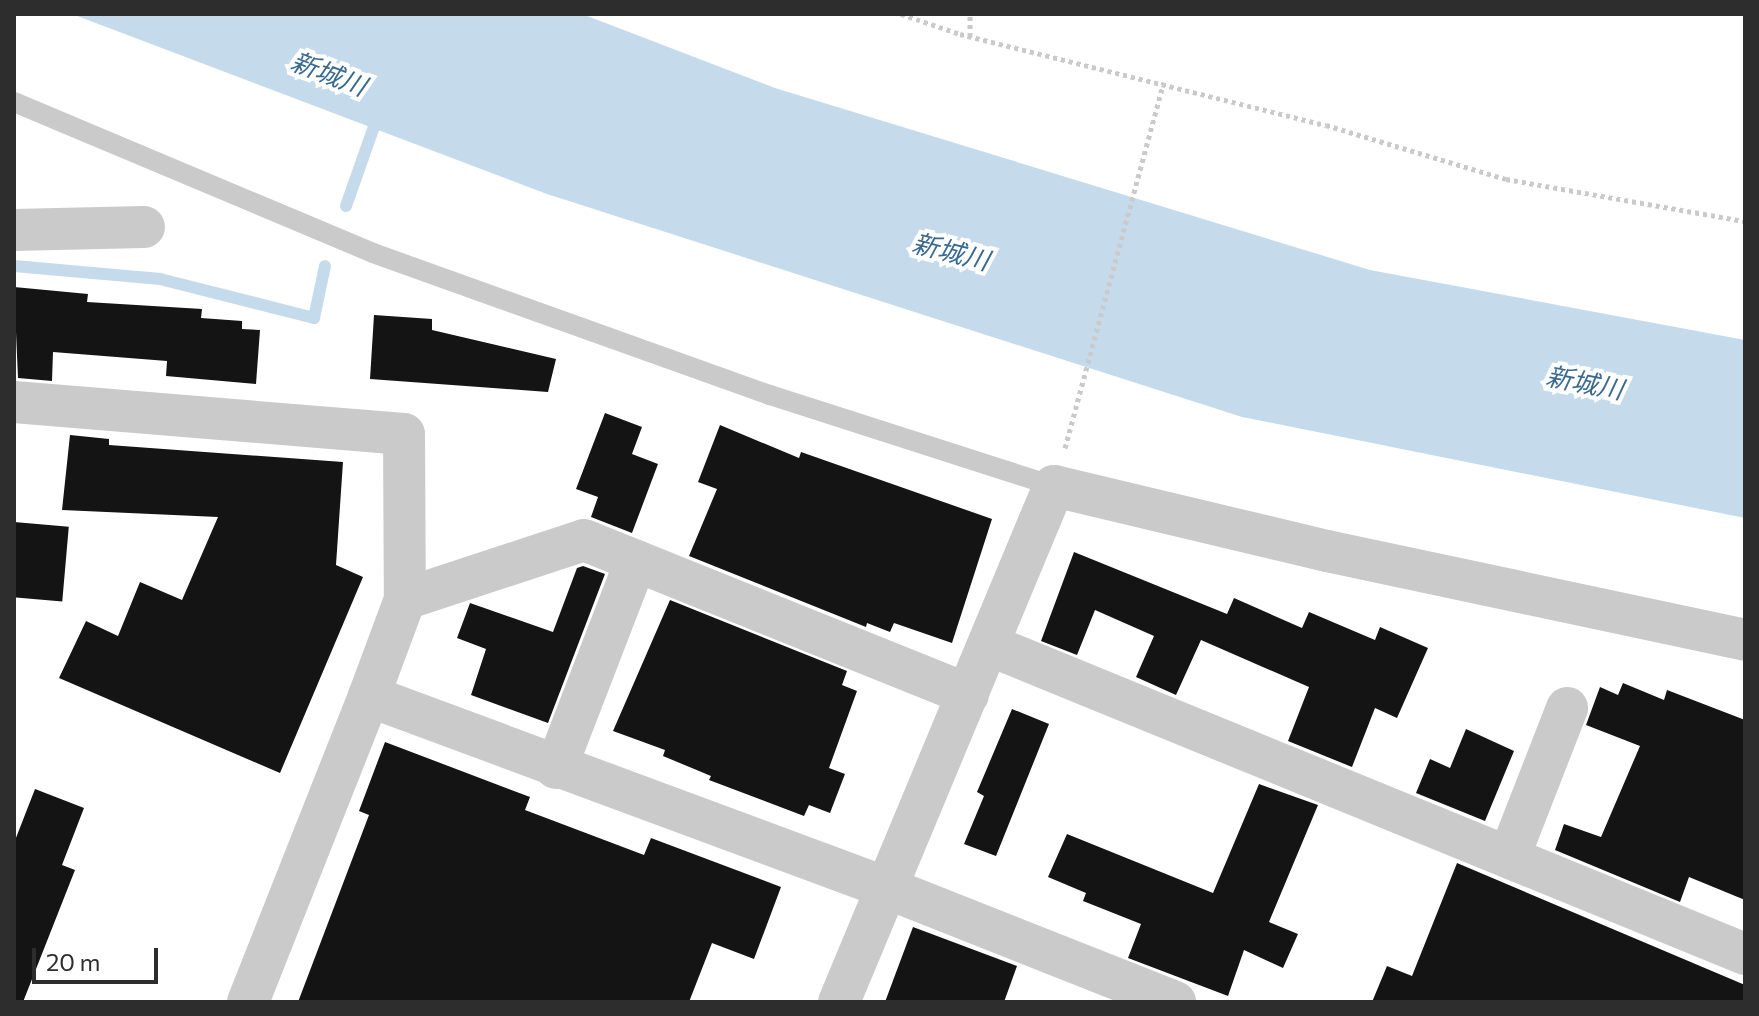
<!DOCTYPE html>
<html>
<head>
<meta charset="utf-8">
<style>
  body { margin:0 }
  #map { position:relative; width:1759px; height:1016px; overflow:hidden; background:#fff; font-family:Commissioner,"Noto Sans JP",sans-serif }
  div>[style] { position:absolute }
  [style*='--x'] { left:calc(var(--x)*1px); top:calc(var(--y)*1px); width:calc(var(--w)*1px); rotate:calc(var(--a)*1deg) }
  .water>* { inset:0; background:#c5dbec }
  .stream>* { height:12px; margin:-6px; padding:0 6px; transform-origin:6px; border-radius:6px; background:#c5dbec }
  .building>* { inset:0; background:#141414; transform-origin:0 0 }
  .path>* { height:5px; margin-top:-2.5px; transform-origin:0; background:repeating-linear-gradient(90deg,#cacaca 0 4px,transparent 0 8px) }
  .service>* { height:20px; margin:-10px; padding:0 10px; transform-origin:10px; border-radius:10px; background:#cacaca }
  .minor>* { height:42px; margin:-21px; padding:0 21px; transform-origin:21px; border-radius:21px; background:#cacaca }
  span { translate:-50% -50%; white-space:nowrap; text-align:center; line-height:1.15; -webkit-text-stroke:8px #fff; paint-order:stroke }
  .water-label { font-size:26px; color:#396a91; font-style:italic }
  .frame { position:absolute; inset:0; border:16px solid #2d2d2d; pointer-events:none }
  .scale { position:absolute; left:32px; top:948px; width:126px; height:36px; box-sizing:border-box; border:4px solid #2d2d2d; border-top:0; padding-left:10px; font-size:24px; line-height:28px; white-space:nowrap; color:#2d2d2d; -webkit-text-stroke:6px #fff; paint-order:stroke }
</style>
</head>
<body>
<div id="map">
  <div class="water">
    <div style="clip-path:polygon(72px 14px,582px 14px,775px 88px,1370px 270px,1745px 340px,1745px 518px,1242px 417px,547px 194px)"></div>
  </div>
  <div class="stream">
    <div style="--x:346;--y:206;--w:96;--a:-70.6"></div>
    <div style="--x:14;--y:266;--w:147;--a:5.1"></div>
    <div style="--x:160;--y:279;--w:159;--a:14.2"></div>
    <div style="--x:314;--y:318;--w:53;--a:-78.1"></div>
  </div>
  <div class="building">
    <div style="clip-path:polygon(14px 287px,88px 294px,87px 302px,202px 309px,201px 318px,242px 321px,242px 329px,260px 330px,256px 384px,166px 376px,167px 361px,53px 352px,52px 381px,18px 378px)"></div>
    <div style="clip-path:polygon(374px 315px,432px 319px,432px 330px,556px 359px,548px 392px,370px 379px)"></div>
    <div style="clip-path:polygon(605px 413px,642px 427px,632px 454px,658px 464px,632px 533px,591px 517px,598px 497px,576px 489px)"></div>
    <div style="clip-path:polygon(720px 425px,799px 458px,801px 452px,992px 519px,952px 643px,894px 623px,890px 632px,867px 623px,866px 627px,689px 556px,717px 489px,698px 482px)"></div>
    <div style="clip-path:polygon(70px 435px,109px 439px,109px 445px,343px 462px,336px 565px,363px 577px,280px 773px,59px 678px,86px 621px,118px 636px,140px 582px,182px 600px,218px 517px,62px 510px)"></div>
    <div style="left:14px;top:522px;width:55px;height:75px;rotate:5deg"></div>
    <div style="clip-path:polygon(1074px 552px,1227px 614px,1234px 598px,1302px 628px,1309px 612px,1375px 640px,1380px 627px,1428px 648px,1397px 718px,1375px 708px,1352px 767px,1288px 741px,1309px 687px,1201px 640px,1176px 695px,1136px 677px,1154px 636px,1095px 610px,1077px 655px,1041px 641px)"></div>
    <div style="clip-path:polygon(583px 566px,605px 574px,548px 723px,471px 695px,486px 649px,457px 638px,470px 603px,553px 632px,577px 568px)"></div>
    <div style="clip-path:polygon(670px 600px,847px 671px,842px 685px,857px 691px,829px 768px,845px 774px,830px 813px,809px 805px,804px 816px,709px 780px,711px 776px,663px 756px,665px 750px,613px 731px)"></div>
    <div style="clip-path:polygon(1623px 683px,1664px 700px,1667px 690px,1745px 720px,1745px 900px,1689px 877px,1680px 902px,1555px 850px,1564px 824px,1601px 837px,1640px 746px,1586px 725px,1600px 687px,1618px 695px)"></div>
    <div style="clip-path:polygon(1012px 709px,1049px 724px,996px 856px,964px 844px,984px 796px,977px 792px)"></div>
    <div style="clip-path:polygon(1466px 729px,1514px 751px,1485px 821px,1416px 793px,1430px 759px,1450px 768px)"></div>
    <div style="clip-path:polygon(385px 742px,530px 797px,525px 810px,644px 855px,651px 838px,781px 887px,754px 959px,712px 943px,689px 1002px,298px 1002px,369px 815px,359px 811px)"></div>
    <div style="clip-path:polygon(1259px 784px,1318px 805px,1269px 922px,1298px 934px,1283px 968px,1244px 950px,1228px 996px,1128px 958px,1141px 924px,1083px 901px,1086px 893px,1048px 877px,1067px 834px,1213px 893px)"></div>
    <div style="clip-path:polygon(35px 789px,84px 808px,62px 865px,75px 870px,23px 1002px,14px 1002px,14px 843px)"></div>
    <div style="clip-path:polygon(1457px 863px,1745px 985px,1745px 1002px,1372px 1002px,1387px 966px,1412px 976px)"></div>
    <div style="clip-path:polygon(913px 927px,1017px 966px,1004px 1002px,885px 1002px)"></div>
  </div>
  <div class="path">
    <div style="--x:901;--y:14;--w:62;--a:18.7"></div>
    <div style="--x:960;--y:34;--w:377;--a:14"></div>
    <div style="--x:1326;--y:125;--w:188;--a:16.7"></div>
    <div style="--x:1506;--y:179;--w:243;--a:10"></div>
    <div style="--x:970;--y:36;--w:22;--a:-90"></div>
    <div style="--x:1065;--y:448;--w:379;--a:-74.9"></div>
  </div>
  <div class="service">
    <div style="--x:14;--y:102;--w:389;--a:22.8"></div>
    <div style="--x:373;--y:253;--w:422;--a:19.7"></div>
    <div style="--x:770;--y:395;--w:298;--a:17.8"></div>
  </div>
  <div class="minor">
    <div style="--x:14;--y:230;--w:130;--a:-1.3"></div>
    <div style="--x:14;--y:402;--w:391;--a:4.7"></div>
    <div style="--x:404;--y:434;--w:165;--a:89.7"></div>
    <div style="--x:989;--y:645;--w:817;--a:22.23"></div>
    <div style="--x:369;--y:696;--w:103;--a:-69.6"></div>
    <div style="--x:405;--y:599;--w:188;--a:-18.2"></div>
    <div style="--x:584;--y:540;--w:414;--a:21.9"></div>
    <div style="--x:556;--y:768;--w:222;--a:-68.9"></div>
    <div style="--x:1509;--y:857;--w:160;--a:-68.7"></div>
    <div style="--x:248;--y:1002;--w:329;--a:-68.4"></div>
    <div style="--x:369;--y:696;--w:552;--a:20.34"></div>
    <div style="--x:887;--y:888;--w:310;--a:21.6"></div>
    <div style="--x:839;--y:1002;--w:559;--a:-67.38"></div>
    <div style="--x:1054;--y:486;--w:281;--a:13.4"></div>
    <div style="--x:1327;--y:551;--w:427;--a:12"></div>
  </div>
  <div class="water-label">
    <span style="left:329px;top:73px;rotate:21deg">新城川</span>
    <span style="left:951px;top:251px;rotate:14deg">新城川</span>
    <span style="left:1585px;top:382px;rotate:11deg">新城川</span>
  </div>
  <div class="frame"></div>
  <div class="scale">20 m</div>
</div>
</body>
</html>
